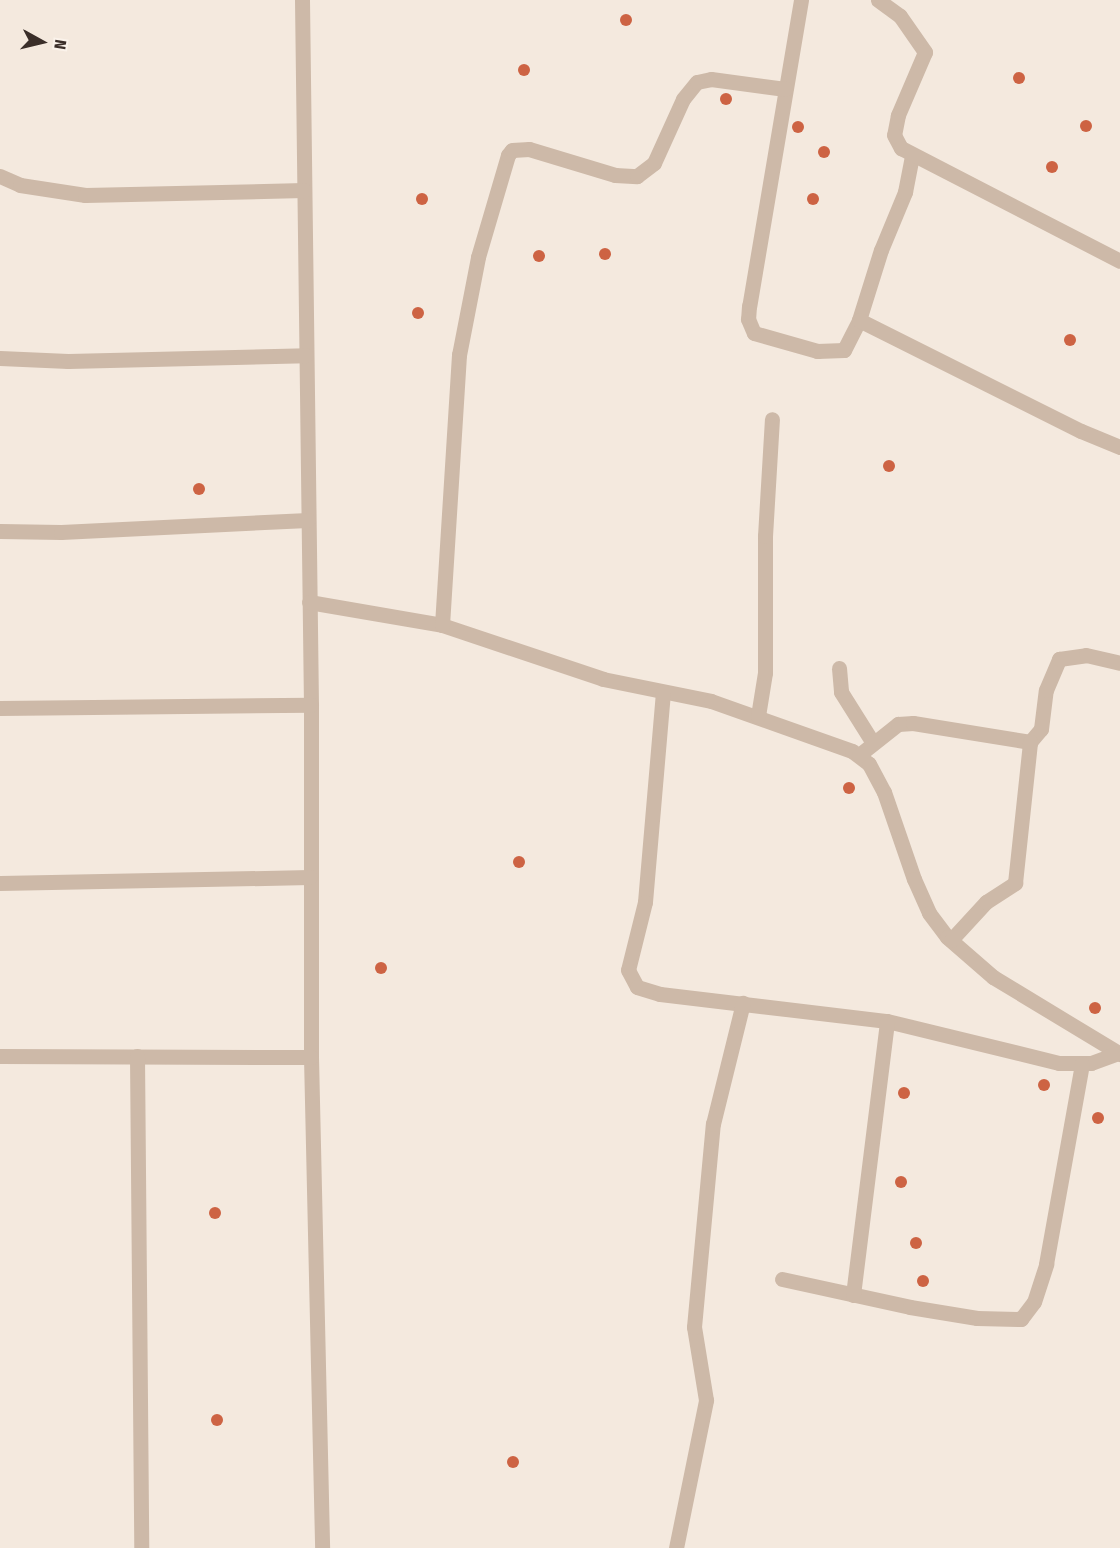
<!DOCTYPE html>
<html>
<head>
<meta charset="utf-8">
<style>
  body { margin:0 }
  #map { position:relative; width:1120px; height:1548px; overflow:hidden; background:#f4e9de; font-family:"Fira Sans Condensed",sans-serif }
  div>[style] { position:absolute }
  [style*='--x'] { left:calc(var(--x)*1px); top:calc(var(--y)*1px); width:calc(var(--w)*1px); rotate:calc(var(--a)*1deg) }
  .building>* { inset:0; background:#cd6343 }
  .round { border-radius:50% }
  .street>* { height:15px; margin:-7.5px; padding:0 7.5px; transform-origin:7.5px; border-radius:7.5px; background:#cdb9a8 }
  span { translate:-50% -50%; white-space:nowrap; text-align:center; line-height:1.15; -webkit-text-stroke:5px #fbf3eb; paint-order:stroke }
  .north { position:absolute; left:12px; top:12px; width:60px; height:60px; -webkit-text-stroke:4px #fbf3eb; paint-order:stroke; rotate:98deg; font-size:16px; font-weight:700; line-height:24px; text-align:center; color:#3a2e29 }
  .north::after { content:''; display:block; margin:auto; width:21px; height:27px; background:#3a2e29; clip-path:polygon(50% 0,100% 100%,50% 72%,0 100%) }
</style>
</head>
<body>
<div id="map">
  <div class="building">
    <div class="round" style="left:620px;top:14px;width:12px;height:12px"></div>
    <div class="round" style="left:518px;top:64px;width:12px;height:12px"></div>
    <div class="round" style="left:1013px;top:72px;width:12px;height:12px"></div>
    <div class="round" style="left:720px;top:93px;width:12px;height:12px"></div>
    <div class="round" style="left:1080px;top:120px;width:12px;height:12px"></div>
    <div class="round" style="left:792px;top:121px;width:12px;height:12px"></div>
    <div class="round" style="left:818px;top:146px;width:12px;height:12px"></div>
    <div class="round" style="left:1046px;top:161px;width:12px;height:12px"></div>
    <div class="round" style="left:807px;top:193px;width:12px;height:12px"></div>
    <div class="round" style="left:416px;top:193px;width:12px;height:12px"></div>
    <div class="round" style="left:599px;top:248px;width:12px;height:12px"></div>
    <div class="round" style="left:533px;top:250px;width:12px;height:12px"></div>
    <div class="round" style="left:412px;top:307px;width:12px;height:12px"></div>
    <div class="round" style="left:1064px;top:334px;width:12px;height:12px"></div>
    <div class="round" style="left:883px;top:460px;width:12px;height:12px"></div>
    <div class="round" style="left:193px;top:483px;width:12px;height:12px"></div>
    <div class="round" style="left:843px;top:782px;width:12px;height:12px"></div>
    <div class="round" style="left:513px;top:856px;width:12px;height:12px"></div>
    <div class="round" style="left:375px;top:962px;width:12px;height:12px"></div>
    <div class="round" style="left:1089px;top:1002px;width:12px;height:12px"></div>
    <div class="round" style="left:1038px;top:1079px;width:12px;height:12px"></div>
    <div class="round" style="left:898px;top:1087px;width:12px;height:12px"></div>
    <div class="round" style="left:1092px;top:1112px;width:12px;height:12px"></div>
    <div class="round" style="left:895px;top:1176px;width:12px;height:12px"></div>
    <div class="round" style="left:209px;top:1207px;width:12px;height:12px"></div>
    <div class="round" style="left:910px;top:1237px;width:12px;height:12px"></div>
    <div class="round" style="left:917px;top:1275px;width:12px;height:12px"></div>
    <div class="round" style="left:211px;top:1414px;width:12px;height:12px"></div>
    <div class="round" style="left:507px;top:1456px;width:12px;height:12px"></div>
  </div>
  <div class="street">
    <div style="--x:302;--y:0;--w:705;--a:89.27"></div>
    <div style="--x:311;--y:705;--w:352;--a:90"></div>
    <div style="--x:311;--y:1057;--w:491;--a:88.7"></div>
    <div style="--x:801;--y:0;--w:310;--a:99.6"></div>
    <div style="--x:749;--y:306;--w:13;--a:94"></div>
    <div style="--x:748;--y:319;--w:15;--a:67"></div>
    <div style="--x:754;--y:333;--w:66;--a:15.9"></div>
    <div style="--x:817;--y:351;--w:27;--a:-2"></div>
    <div style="--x:844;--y:350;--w:34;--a:-63"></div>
    <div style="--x:859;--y:320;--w:73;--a:-72.6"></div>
    <div style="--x:881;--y:250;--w:63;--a:-67.5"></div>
    <div style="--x:905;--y:192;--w:36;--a:-79"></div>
    <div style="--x:878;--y:0;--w:27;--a:36"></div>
    <div style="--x:900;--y:16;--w:44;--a:55.2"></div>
    <div style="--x:925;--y:52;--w:69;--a:113.2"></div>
    <div style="--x:898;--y:115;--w:20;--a:101"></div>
    <div style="--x:894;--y:135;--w:15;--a:62"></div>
    <div style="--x:901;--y:148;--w:246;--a:27.3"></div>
    <div style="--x:0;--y:176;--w:22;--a:24"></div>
    <div style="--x:20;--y:185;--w:66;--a:8.7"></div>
    <div style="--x:85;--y:195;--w:219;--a:-1.3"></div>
    <div style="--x:859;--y:320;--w:248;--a:26.6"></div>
    <div style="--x:1081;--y:431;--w:42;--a:22.3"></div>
    <div style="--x:0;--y:358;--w:68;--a:2.5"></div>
    <div style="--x:68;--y:361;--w:238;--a:-1.4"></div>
    <div style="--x:0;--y:531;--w:61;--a:0.9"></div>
    <div style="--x:61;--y:532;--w:247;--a:-2.8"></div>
    <div style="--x:309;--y:602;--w:135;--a:9.8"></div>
    <div style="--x:442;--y:625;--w:170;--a:18.5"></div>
    <div style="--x:603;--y:679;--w:110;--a:11.5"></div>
    <div style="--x:711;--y:701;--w:150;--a:19.5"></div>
    <div style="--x:852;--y:751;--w:21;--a:37"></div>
    <div style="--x:869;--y:764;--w:32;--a:62"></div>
    <div style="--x:884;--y:792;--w:92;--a:71"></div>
    <div style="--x:914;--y:879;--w:37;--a:66"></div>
    <div style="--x:929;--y:913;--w:30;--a:53"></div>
    <div style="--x:947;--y:937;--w:61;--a:41"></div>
    <div style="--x:993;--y:977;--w:149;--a:31.2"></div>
    <div style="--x:442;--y:625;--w:271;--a:-86.4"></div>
    <div style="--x:459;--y:355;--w:100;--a:-79"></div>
    <div style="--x:478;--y:257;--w:106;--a:-73.6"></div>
    <div style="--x:508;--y:155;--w:6;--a:-51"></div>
    <div style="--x:512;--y:150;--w:17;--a:-3"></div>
    <div style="--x:529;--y:149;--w:90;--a:16.8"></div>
    <div style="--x:615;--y:175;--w:22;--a:3"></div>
    <div style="--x:637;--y:176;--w:21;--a:-37"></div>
    <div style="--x:654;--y:163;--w:70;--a:-65.6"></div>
    <div style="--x:683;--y:99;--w:22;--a:-51"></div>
    <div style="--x:697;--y:82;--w:14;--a:-12"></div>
    <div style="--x:711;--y:79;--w:75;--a:7.7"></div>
    <div style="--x:839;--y:668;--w:24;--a:85"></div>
    <div style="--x:841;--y:692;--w:60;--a:57.9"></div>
    <div style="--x:663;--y:692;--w:211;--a:94.9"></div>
    <div style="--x:645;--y:902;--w:70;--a:104"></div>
    <div style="--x:628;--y:970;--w:19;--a:62"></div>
    <div style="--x:637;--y:987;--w:24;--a:17"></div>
    <div style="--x:660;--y:994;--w:229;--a:6.8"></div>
    <div style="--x:887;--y:1021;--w:177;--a:13.7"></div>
    <div style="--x:1059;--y:1063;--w:32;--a:0"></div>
    <div style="--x:1091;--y:1063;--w:29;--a:-20"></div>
    <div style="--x:0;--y:708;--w:311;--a:-0.6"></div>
    <div style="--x:758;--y:716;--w:44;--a:-80.8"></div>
    <div style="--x:765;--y:673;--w:137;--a:-90"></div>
    <div style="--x:765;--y:536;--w:117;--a:-86.6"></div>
    <div style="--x:859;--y:755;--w:50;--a:-38.5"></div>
    <div style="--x:898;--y:724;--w:15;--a:-4"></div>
    <div style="--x:913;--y:723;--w:119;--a:9.2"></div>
    <div style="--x:1030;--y:742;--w:17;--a:-50"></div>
    <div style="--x:1041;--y:729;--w:39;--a:-83"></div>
    <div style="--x:1046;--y:690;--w:34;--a:-67"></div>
    <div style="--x:1059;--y:659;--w:27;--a:-8"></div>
    <div style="--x:1086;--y:655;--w:35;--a:13"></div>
    <div style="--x:0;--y:883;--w:310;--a:-1.1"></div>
    <div style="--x:951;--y:940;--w:52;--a:-47.4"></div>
    <div style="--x:986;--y:902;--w:35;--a:-33"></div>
    <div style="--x:1015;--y:883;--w:142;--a:-83.9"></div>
    <div style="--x:0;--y:1056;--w:311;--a:0.2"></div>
    <div style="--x:137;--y:1056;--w:492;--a:89.5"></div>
    <div style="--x:782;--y:1279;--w:131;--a:12.3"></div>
    <div style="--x:910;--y:1307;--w:68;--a:9.3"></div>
    <div style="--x:977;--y:1318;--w:44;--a:1.3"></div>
    <div style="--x:1021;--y:1319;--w:21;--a:-53"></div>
    <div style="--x:1034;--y:1302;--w:40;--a:-72"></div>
    <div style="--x:1046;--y:1264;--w:203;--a:-79.8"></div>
    <div style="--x:853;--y:1295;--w:276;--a:-82.9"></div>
    <div style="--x:676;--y:1548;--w:151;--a:-78.5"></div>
    <div style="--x:706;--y:1400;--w:74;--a:-99.3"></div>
    <div style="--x:694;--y:1327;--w:204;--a:-84.7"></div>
    <div style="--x:713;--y:1124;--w:125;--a:-76.1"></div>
  </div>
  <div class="north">N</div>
</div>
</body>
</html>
